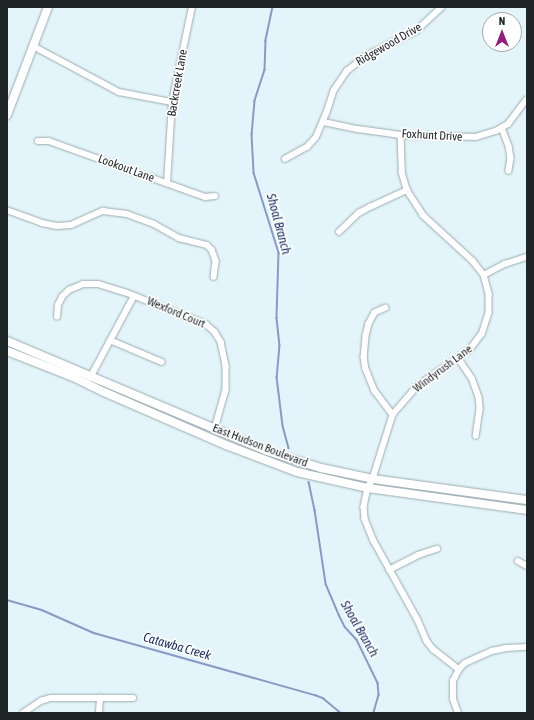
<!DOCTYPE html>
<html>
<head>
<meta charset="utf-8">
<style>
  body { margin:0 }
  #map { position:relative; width:534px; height:720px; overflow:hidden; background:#e3f5fa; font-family:"Asap Condensed",sans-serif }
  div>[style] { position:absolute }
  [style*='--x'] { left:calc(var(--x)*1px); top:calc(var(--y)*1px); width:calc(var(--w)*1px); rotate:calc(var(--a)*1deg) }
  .stream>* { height:1.5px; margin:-0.75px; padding:0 0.75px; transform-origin:0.75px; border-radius:0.75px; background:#879bc6 }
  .roads { filter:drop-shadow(0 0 1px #9aabb0) drop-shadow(0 0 1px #9aabb0) }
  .street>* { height:5.5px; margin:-2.75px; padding:0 2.75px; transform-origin:2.75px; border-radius:2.75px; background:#fff }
  .secondary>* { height:8px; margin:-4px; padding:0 4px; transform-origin:4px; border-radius:4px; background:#fff }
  span { translate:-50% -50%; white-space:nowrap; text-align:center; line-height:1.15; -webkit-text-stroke:3.5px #fff; paint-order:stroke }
  .street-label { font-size:12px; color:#1f2628 }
  .water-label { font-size:13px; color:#152a5f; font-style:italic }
  .frame { position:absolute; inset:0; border:8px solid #1f2628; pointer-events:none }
  .north { position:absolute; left:482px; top:12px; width:40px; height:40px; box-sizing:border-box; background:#fff; border:1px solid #a5a8a9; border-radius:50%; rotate:0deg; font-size:11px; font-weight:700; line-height:16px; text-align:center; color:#1f2628 }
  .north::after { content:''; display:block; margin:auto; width:14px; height:18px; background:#921e7e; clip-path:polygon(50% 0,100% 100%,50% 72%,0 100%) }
</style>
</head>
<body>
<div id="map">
  <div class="stream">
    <div style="--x:273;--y:7;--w:35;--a:102"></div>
    <div style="--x:266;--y:41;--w:29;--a:92"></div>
    <div style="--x:265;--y:70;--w:33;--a:108"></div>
    <div style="--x:255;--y:101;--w:33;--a:95"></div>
    <div style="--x:252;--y:134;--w:39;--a:87"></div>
    <div style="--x:254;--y:173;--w:84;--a:72.6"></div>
    <div style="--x:279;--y:253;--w:65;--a:91.8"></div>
    <div style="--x:277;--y:318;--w:27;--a:84"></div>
    <div style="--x:280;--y:345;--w:32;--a:95"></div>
    <div style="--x:277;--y:377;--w:49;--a:83"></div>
    <div style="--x:283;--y:426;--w:23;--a:75"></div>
    <div style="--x:309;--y:482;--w:29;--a:78"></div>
    <div style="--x:315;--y:510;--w:75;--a:81.5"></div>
    <div style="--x:326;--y:584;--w:34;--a:67"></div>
    <div style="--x:339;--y:615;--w:13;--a:63"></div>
    <div style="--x:345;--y:627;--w:18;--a:47"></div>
    <div style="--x:357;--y:640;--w:48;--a:64"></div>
    <div style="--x:378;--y:683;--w:12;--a:85"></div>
    <div style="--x:379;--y:695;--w:19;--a:106"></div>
    <div style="--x:7;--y:600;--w:36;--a:16"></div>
    <div style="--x:42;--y:610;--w:57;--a:23.9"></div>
    <div style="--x:94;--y:633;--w:230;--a:15.7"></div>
    <div style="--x:315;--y:695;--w:9;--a:21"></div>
    <div style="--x:323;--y:698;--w:23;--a:40"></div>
  </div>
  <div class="roads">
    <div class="street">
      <div style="--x:33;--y:46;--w:98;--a:28.1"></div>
      <div style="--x:119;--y:92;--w:54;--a:10.7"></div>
      <div style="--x:324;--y:122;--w:35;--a:12"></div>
      <div style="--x:358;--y:129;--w:43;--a:7.9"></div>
      <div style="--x:401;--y:135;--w:75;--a:1.5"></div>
      <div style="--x:476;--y:137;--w:21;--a:-17"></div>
      <div style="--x:496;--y:131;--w:14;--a:-30"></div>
      <div style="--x:508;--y:124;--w:30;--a:-53"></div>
      <div style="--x:502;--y:128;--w:19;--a:69"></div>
      <div style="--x:509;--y:146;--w:12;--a:81"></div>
      <div style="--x:511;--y:158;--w:13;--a:99"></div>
      <div style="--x:401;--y:135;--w:37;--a:88"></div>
      <div style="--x:402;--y:172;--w:19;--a:74"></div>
      <div style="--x:407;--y:190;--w:30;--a:57"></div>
      <div style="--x:423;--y:215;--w:68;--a:42.6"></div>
      <div style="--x:473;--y:261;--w:18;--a:52"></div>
      <div style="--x:484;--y:275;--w:20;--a:75"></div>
      <div style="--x:489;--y:294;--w:19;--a:90"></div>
      <div style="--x:489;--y:313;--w:22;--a:108"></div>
      <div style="--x:482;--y:334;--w:20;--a:127"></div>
      <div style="--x:470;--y:350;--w:63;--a:145.3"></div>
      <div style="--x:418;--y:386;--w:38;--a:131"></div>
      <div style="--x:393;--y:415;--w:67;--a:107.4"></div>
      <div style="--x:373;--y:479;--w:10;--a:119"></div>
      <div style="--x:368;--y:488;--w:19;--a:102"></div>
      <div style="--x:364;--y:507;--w:12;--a:85"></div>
      <div style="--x:365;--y:519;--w:24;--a:68"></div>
      <div style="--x:374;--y:541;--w:90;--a:60.9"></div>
      <div style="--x:418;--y:620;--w:23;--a:67"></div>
      <div style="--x:427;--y:641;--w:10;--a:53"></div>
      <div style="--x:433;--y:649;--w:33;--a:38"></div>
      <div style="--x:38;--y:141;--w:11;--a:0"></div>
      <div style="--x:49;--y:141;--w:166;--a:19.7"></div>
      <div style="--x:205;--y:197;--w:10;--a:-6"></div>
      <div style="--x:285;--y:159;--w:25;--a:-29"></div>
      <div style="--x:307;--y:147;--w:13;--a:-48"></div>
      <div style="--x:316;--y:137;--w:25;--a:-67"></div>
      <div style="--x:326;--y:114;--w:25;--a:-72"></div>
      <div style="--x:334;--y:90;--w:23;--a:-56"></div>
      <div style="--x:347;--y:71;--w:22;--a:-39"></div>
      <div style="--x:364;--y:57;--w:58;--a:-26.6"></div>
      <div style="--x:416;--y:31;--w:35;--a:-43"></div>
      <div style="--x:167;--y:184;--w:82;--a:-86.5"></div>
      <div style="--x:172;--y:102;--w:97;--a:-78.1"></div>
      <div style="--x:7;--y:210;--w:37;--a:20"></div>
      <div style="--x:42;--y:223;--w:15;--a:11"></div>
      <div style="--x:57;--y:226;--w:14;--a:-4"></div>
      <div style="--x:71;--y:225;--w:35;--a:-24"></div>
      <div style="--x:103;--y:211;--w:24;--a:7"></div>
      <div style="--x:127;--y:214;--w:29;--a:20"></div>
      <div style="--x:154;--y:224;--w:29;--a:29"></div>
      <div style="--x:179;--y:238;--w:29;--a:14"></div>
      <div style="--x:207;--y:245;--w:7;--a:45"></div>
      <div style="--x:212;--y:250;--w:12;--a:70"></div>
      <div style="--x:216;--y:261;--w:16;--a:97"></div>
      <div style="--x:339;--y:232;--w:28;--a:-44"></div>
      <div style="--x:359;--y:213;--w:13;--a:-29"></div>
      <div style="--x:370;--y:207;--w:41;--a:-24.7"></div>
      <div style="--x:484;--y:275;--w:24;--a:-28"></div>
      <div style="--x:505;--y:264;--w:23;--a:-18"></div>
      <div style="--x:386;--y:308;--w:12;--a:156"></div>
      <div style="--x:375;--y:313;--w:13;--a:119"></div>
      <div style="--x:369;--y:324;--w:12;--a:104"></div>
      <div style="--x:366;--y:336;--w:21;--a:95"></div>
      <div style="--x:364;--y:357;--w:12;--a:81"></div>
      <div style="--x:366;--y:369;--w:24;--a:68"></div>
      <div style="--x:375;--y:391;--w:30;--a:53"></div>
      <div style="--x:57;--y:317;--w:12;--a:-85"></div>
      <div style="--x:58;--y:305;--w:9;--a:-63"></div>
      <div style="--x:62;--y:297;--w:10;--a:-45"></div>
      <div style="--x:69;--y:290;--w:15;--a:-23"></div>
      <div style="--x:83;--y:284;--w:15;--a:0"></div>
      <div style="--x:98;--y:284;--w:28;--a:17"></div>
      <div style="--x:125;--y:292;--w:87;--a:21.6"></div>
      <div style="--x:206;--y:324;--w:12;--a:42"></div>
      <div style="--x:215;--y:332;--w:12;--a:59"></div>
      <div style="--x:221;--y:342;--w:25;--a:78"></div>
      <div style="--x:226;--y:366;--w:24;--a:90"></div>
      <div style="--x:226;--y:390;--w:41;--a:105.8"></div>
      <div style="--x:110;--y:340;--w:56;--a:22.9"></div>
      <div style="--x:459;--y:359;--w:23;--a:56"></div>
      <div style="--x:472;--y:378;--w:20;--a:70"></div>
      <div style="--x:479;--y:397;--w:12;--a:85"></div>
      <div style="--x:480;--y:409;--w:27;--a:98"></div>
      <div style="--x:90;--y:378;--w:93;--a:-61.8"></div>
      <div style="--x:518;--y:561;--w:10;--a:29"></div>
      <div style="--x:389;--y:570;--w:33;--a:-27"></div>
      <div style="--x:418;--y:555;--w:20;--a:-18"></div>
      <div style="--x:23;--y:713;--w:22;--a:-34"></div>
      <div style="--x:41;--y:701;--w:10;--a:-17"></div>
      <div style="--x:51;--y:698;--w:82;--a:0"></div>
      <div style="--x:99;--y:713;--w:15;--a:-86"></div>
      <div style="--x:458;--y:713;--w:15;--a:-110"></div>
      <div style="--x:453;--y:699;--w:18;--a:-90"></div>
      <div style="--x:453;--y:681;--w:13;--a:-63"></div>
      <div style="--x:459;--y:669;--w:8;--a:-45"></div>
      <div style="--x:465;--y:663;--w:30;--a:-24"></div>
      <div style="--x:492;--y:651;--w:14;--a:-12"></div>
      <div style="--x:506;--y:648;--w:21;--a:-3"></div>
    </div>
    <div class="secondary">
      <div style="--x:7;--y:115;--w:116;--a:-69.2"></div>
      <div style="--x:7;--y:341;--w:282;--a:22.9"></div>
      <div style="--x:267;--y:451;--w:57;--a:17.5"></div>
      <div style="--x:321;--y:468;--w:53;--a:11.9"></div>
      <div style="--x:373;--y:479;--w:155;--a:7.8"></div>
      <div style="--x:7;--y:351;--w:71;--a:21.5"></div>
      <div style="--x:73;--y:377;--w:34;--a:26"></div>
      <div style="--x:104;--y:392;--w:133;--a:23.5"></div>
      <div style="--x:226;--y:445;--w:76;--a:20.8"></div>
      <div style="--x:297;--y:472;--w:73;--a:12.7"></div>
      <div style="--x:368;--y:488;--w:161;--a:7.9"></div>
    </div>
  </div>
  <div class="street-label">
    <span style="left:389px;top:45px;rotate:-30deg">Ridgewood Drive</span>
    <span style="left:178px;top:83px;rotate:-80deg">Backcreek Lane</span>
    <span style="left:432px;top:136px;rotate:3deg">Foxhunt Drive</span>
    <span style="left:126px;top:169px;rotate:20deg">Lookout Lane</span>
    <span style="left:176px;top:313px;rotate:23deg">Wexford Court</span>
    <span style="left:443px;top:369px;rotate:-37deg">Windyrush Lane</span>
    <span style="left:260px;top:446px;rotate:21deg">East Hudson Boulevard</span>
  </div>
  <div class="water-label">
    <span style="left:278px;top:224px;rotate:75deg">Shoal Branch</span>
    <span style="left:359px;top:629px;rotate:60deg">Shoal Branch</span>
    <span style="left:177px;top:647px;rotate:16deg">Catawba Creek</span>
  </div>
  <div class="frame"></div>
  <div class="north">N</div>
</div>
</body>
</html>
